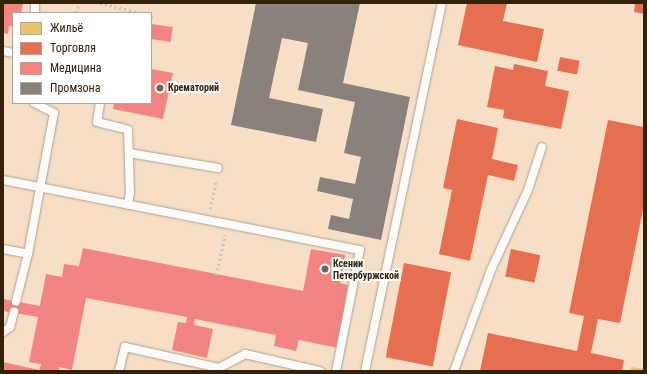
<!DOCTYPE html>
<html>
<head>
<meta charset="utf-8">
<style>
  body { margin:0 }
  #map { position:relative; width:647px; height:374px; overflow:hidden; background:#efe4d9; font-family:"Roboto Condensed",sans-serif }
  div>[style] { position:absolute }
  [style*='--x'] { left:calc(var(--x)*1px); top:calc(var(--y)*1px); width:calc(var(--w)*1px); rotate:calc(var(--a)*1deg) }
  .built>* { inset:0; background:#f6dfc6 }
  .homes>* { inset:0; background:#e9c46a }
  .shops>* { inset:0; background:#e76f51; transform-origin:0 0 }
  .health>* { inset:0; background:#f28482; transform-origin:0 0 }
  .industry>* { inset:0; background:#8a817c }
  .path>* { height:2.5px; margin-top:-1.25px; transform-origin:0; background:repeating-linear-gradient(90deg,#cac6be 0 2px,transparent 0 5px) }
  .roads { filter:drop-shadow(0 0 1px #afa192) drop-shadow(0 0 1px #afa192) }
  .service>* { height:8px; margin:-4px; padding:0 4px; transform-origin:4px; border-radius:4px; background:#fdfbf9 }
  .dots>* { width:11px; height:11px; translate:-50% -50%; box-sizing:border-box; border:2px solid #fff; border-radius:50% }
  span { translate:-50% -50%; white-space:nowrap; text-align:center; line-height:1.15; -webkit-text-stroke:4px #fff; paint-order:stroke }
  .poi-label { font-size:10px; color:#34210a; font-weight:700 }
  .left { translate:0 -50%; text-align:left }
  .frame { position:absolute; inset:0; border:4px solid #34210a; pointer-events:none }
  .legend { position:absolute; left:12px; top:12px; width:140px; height:92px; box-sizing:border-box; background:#fff; border:1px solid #aea69d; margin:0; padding:5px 7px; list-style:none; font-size:12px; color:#34210a }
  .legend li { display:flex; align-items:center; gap:8px; height:20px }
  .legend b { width:20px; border:1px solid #aea69d }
</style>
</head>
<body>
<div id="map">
  <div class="built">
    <div style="clip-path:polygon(evenodd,3px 3px,644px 3px,644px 371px,3px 371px,3px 3px,13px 13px,151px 13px,151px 103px,13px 103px,13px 13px)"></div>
  </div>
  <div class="homes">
    <div style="clip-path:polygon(631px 367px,644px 369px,644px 371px,630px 371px)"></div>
  </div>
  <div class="shops">
    <div style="clip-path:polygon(467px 3px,507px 3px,503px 21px,544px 29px,537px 62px,458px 45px)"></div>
    <div style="clip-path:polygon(635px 3px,644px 3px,644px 14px,634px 12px)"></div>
    <div style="left:560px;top:57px;width:20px;height:14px;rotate:11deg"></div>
    <div style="clip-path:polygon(514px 64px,548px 71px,545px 86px,569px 91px,561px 129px,503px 118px,504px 110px,487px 107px,495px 66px,513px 70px)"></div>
    <div style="clip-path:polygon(457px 119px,498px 128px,492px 159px,518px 165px,514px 181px,488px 175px,470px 261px,439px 254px,452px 190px,443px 188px)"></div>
    <div style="clip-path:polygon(608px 120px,644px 127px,644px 205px,620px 323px,598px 319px,591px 353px,624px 360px,622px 371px,480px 371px,488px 333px,577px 351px,584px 316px,569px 313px)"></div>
    <div style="left:511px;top:249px;width:30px;height:28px;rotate:12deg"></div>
    <div style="left:404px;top:263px;width:48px;height:96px;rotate:11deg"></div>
  </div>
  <div class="health">
    <div style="clip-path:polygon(3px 3px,23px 3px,21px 13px,13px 13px,13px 27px,9px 26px,8px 34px,3px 33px)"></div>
    <div style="left:151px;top:24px;width:22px;height:15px;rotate:8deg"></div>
    <div style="clip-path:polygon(151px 69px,173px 73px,163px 119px,113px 109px,114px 103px,151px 103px)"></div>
    <div style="clip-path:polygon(83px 248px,303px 291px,311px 249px,345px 255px,340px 283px,348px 285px,338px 348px,299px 340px,296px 351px,274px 346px,276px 335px,195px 319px,194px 325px,213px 329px,207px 358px,172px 350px,178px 322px,186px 323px,187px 317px,86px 298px,72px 370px,59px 367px,59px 371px,3px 371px,3px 362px,39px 370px,41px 364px,29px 362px,38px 317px,3px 311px,3px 299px,40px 306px,46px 274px,62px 277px,64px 264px,79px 266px)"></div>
  </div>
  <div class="industry">
    <div style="clip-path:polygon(256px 3px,360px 3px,343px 83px,410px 97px,381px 240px,328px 229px,331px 215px,349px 219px,353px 199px,317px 191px,320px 177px,355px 184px,361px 157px,344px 153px,355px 102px,298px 90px,308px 43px,282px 38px,269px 98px,323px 109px,316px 142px,231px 125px)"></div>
  </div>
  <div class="path">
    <div style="--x:100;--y:3;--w:41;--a:14"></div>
    <div style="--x:76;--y:13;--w:10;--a:-73"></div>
    <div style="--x:151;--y:16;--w:5;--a:11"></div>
    <div style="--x:210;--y:209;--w:30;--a:-78"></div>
    <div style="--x:216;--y:275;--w:41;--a:-77.3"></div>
  </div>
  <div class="roads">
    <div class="service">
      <div style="--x:35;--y:13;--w:10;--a:-90"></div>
      <div style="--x:3;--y:51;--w:10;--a:11"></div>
      <div style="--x:100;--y:103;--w:19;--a:99"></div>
      <div style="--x:97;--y:122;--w:32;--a:14"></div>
      <div style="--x:128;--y:130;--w:62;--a:88.2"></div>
      <div style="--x:130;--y:192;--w:13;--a:99"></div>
      <div style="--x:129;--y:153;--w:90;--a:9.6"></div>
      <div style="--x:3;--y:180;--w:364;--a:11.1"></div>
      <div style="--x:360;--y:250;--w:123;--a:101.2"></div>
      <div style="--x:3;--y:249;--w:25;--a:11"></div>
      <div style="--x:28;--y:254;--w:49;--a:104.3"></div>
      <div style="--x:28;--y:254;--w:143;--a:-79.6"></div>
      <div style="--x:54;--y:113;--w:22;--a:-153"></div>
      <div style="--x:3;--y:332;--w:9;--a:-36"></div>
      <div style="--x:10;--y:327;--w:16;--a:-75"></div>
      <div style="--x:119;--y:371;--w:25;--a:-76"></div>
      <div style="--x:125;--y:347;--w:96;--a:12.6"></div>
      <div style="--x:219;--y:368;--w:30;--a:-28"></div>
      <div style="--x:245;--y:354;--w:77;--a:12.8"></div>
      <div style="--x:365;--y:371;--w:376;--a:-78.2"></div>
      <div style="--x:454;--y:371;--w:108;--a:-69.9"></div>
      <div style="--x:491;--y:270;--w:88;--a:-65.2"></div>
      <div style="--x:528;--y:190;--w:45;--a:-72"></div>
    </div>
  </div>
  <div class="dots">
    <div style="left:160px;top:88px;background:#756552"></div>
    <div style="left:325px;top:269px;background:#756552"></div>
  </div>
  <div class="poi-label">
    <span class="left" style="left:168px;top:88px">Крематорий</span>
    <span class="left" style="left:333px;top:269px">Ксении<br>Петербуржской</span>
  </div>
  <div class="frame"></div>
  <ul class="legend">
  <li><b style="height:11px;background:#e9c46a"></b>Жильё</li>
  <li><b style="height:11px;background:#e76f51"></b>Торговля</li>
  <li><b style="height:11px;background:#f28482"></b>Медицина</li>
  <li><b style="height:11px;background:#8a817c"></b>Промзона</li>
  </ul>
</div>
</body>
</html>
